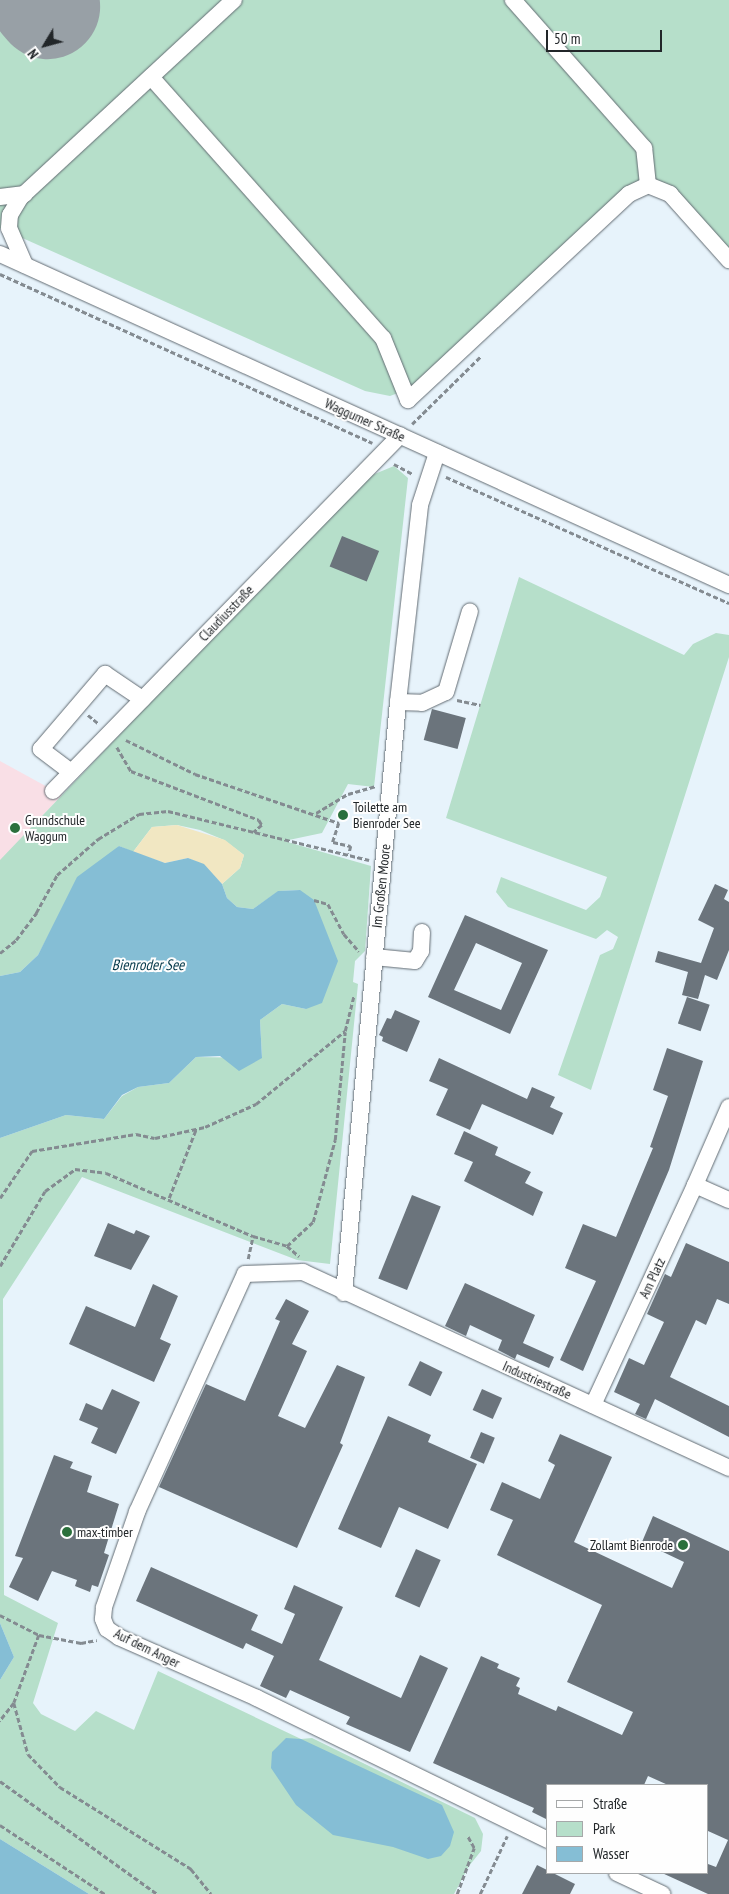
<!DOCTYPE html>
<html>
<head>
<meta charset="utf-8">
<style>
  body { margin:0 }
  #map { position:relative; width:729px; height:1894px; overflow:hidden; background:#e7f3fb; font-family:"PT Sans Narrow",sans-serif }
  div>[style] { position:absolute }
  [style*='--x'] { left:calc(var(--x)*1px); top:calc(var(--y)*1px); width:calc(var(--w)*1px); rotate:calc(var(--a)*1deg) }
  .education>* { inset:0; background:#f9dfe6 }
  .green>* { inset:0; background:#b6dfca }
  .sand>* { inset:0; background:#f1e7c2 }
  .water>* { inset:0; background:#85bed5 }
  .runway>* { height:105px; margin:-52.5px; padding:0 52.5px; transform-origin:52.5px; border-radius:52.5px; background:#98a0a6 }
  .building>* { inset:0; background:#6b747c; transform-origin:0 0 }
  .path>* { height:2.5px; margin-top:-1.25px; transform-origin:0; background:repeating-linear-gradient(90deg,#848b91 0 5px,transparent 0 7.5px) }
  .roads { filter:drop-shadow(0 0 1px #626b72) drop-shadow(0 0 1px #626b72) }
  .minor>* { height:16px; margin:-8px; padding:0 8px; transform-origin:8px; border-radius:8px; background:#fff }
  .dots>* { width:14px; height:14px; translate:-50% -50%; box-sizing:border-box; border:2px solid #fefefe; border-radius:50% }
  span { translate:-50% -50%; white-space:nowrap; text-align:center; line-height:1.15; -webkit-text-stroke:4px #fefefe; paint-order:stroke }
  .street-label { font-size:14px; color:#222629 }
  .poi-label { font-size:14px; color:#222629 }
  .left { translate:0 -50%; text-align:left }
  .right { translate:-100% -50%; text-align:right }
  .water-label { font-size:15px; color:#063a4b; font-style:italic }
  .legend { position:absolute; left:546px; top:1784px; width:162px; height:90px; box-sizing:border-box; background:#fefefe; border:1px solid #a6a8a9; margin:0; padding:6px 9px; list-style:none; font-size:15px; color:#222629 }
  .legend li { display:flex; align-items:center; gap:10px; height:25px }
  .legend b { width:25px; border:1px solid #a6a8a9 }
  .north { position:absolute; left:20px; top:20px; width:50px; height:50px; -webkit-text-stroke:4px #fefefe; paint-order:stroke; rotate:233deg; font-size:14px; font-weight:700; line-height:20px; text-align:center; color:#222629 }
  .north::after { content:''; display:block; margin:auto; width:18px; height:22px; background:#222629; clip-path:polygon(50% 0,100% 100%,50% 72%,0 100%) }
  .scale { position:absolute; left:546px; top:30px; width:116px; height:22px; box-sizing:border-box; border:2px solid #222629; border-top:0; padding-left:6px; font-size:15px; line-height:18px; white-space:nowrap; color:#222629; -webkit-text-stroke:4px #fefefe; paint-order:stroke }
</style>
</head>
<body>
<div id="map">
  <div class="education">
    <div style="clip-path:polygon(0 761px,62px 795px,0 861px)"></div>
  </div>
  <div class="green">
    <div style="clip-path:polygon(0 0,729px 0,729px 253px,640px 180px,422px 384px,390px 396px,365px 391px,0 228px)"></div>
    <div style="clip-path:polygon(394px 466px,408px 478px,374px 787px,348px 784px,322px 833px,284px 841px,371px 866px,365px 951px,355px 961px,353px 982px,358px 984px,330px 1264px,297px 1260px,82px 1177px,3px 1299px,4px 1595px,58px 1623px,33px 1703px,41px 1714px,75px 1731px,96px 1711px,134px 1730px,158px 1671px,301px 1739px,312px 1738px,475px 1818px,483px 1834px,481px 1851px,469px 1866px,454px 1894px,89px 1894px,0 1839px,0 1680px,14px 1657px,0 1623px,0 1138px,66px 1115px,104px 1119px,122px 1096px,138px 1087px,169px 1083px,196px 1057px,262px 1058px,260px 1020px,282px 1004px,306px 1009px,300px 890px,279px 891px,253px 909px,237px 907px,227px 898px,222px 884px,240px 868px,244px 855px,224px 840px,200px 830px,177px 825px,152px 827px,133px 852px,119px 846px,54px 925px,38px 955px,20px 972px,0 976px,0 860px,365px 478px)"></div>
    <div style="clip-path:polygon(519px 577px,684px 655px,693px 644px,716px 633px,729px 635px,729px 657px,591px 1090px,558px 1075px,600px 955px,613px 949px,618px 937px,607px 930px,596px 939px,508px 907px,496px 892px,501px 877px,586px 910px,600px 897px,607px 877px,446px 818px)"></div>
  </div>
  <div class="sand">
    <div style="clip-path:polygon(177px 825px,225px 840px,244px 855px,240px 868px,222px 884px,204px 865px,188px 858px,165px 863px,133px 852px,152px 827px)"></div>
  </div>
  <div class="water">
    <div style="clip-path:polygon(119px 846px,165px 863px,188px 858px,204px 864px,222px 884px,227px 898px,237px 907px,253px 909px,278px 891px,300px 890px,314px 900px,338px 961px,322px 1003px,306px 1009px,282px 1004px,260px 1020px,262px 1058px,239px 1071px,220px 1056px,196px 1057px,169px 1083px,138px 1087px,122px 1095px,104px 1119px,66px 1115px,0 1138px,0 976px,20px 972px,38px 955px,77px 877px)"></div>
    <div style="clip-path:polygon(0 1623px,14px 1657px,0 1680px)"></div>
    <div style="clip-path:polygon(286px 1738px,301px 1739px,442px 1805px,454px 1832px,450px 1846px,441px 1856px,428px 1859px,393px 1847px,333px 1835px,296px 1805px,271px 1768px,272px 1752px)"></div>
    <div style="clip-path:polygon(0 1839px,89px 1894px,0 1894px)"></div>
  </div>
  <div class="runway">
    <div style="--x:42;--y:0;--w:8;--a:50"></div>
  </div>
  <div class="building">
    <div style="left:342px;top:536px;width:40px;height:33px;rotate:22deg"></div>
    <div style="left:432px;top:709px;width:35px;height:32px;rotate:15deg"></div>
    <div style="clip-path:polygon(715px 884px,728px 890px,724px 899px,729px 902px,729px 950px,717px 980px,705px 975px,698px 999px,682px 995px,688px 972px,655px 962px,658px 951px,701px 963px,714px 928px,698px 920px)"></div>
    <div style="clip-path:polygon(evenodd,465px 915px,548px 950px,510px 1034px,428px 997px,465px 915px,476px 943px,522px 963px,501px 1010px,454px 990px,476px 943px)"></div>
    <div style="left:687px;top:997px;width:24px;height:28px;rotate:19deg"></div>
    <div style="clip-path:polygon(395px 1010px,420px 1021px,407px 1052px,382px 1041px,383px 1037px,379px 1035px,387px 1018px,391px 1019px)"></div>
    <div style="clip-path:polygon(667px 1048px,703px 1061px,669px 1170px,583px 1371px,560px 1360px,596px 1281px,565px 1268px,583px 1224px,616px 1237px,653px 1148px,650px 1147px,668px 1096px,653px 1090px)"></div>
    <div style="clip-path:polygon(439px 1058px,527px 1099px,532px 1087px,555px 1097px,550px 1107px,563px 1113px,553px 1135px,482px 1104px,470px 1130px,436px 1115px,448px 1089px,429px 1081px)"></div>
    <div style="clip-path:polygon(464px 1131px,498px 1147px,495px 1155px,531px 1172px,525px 1183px,543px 1192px,533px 1216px,464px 1181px,473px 1162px,454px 1154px)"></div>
    <div style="left:412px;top:1195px;width:31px;height:90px;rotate:22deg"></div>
    <div style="clip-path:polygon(108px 1223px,134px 1234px,136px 1230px,150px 1236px,131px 1270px,94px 1256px)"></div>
    <div style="clip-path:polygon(686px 1243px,729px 1262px,729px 1304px,717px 1299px,706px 1325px,696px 1320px,670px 1377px,729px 1406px,729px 1437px,655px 1399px,646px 1419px,635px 1414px,640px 1404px,614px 1392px,629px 1358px,644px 1365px,664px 1322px,647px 1314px,665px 1274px,671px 1277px)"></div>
    <div style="clip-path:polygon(465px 1283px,535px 1315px,523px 1343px,554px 1357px,549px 1368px,517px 1354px,515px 1359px,498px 1350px,502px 1340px,470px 1325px,466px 1336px,445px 1326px)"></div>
    <div style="clip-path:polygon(153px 1284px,178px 1296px,160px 1339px,171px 1344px,154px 1382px,69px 1344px,86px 1306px,135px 1327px)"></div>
    <div style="clip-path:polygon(286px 1299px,309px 1311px,292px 1344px,307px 1351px,278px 1416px,305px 1428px,337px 1365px,365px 1377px,340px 1443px,343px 1445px,297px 1548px,159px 1487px,206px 1384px,245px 1401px,280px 1321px,275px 1319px)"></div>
    <div style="left:420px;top:1361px;width:25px;height:27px;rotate:26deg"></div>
    <div style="clip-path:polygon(112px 1389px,140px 1402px,116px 1454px,91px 1443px,98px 1428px,79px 1420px,86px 1403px,102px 1410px)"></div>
    <div style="left:482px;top:1389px;width:22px;height:23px;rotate:24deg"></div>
    <div style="clip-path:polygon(388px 1416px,431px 1435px,428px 1442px,477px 1464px,448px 1529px,399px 1507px,381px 1548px,338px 1529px)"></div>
    <div style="left:481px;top:1432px;width:15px;height:28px;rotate:23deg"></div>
    <div style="clip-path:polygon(560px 1434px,612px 1457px,574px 1542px,672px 1588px,684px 1562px,642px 1542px,653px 1516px,729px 1551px,729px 1894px,708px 1894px,662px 1873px,708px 1873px,708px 1864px,716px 1867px,728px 1840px,708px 1831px,708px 1785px,668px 1785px,648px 1776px,644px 1785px,548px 1785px,548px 1820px,532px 1812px,534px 1808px,433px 1763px,481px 1656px,499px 1664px,497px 1668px,520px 1678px,516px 1686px,520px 1688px,518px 1694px,556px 1711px,558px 1706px,622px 1735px,633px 1712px,567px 1682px,602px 1605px,497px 1555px,513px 1520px,490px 1510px,502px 1482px,540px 1499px,555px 1465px,548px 1461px)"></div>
    <div style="clip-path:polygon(54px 1455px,73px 1462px,70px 1468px,92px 1476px,87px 1492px,119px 1504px,104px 1553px,109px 1555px,98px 1587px,92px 1585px,90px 1592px,75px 1586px,77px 1580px,52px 1571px,38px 1601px,9px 1587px,23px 1558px,15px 1556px)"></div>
    <div style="left:416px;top:1549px;width:27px;height:52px;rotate:24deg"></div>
    <div style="clip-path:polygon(151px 1567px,258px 1615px,251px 1630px,282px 1644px,295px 1614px,284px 1609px,294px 1585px,343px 1607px,319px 1660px,401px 1698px,420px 1655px,448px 1668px,410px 1752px,346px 1724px,350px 1717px,290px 1690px,286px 1698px,260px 1686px,274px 1656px,246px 1643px,243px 1649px,136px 1601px)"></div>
    <div style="clip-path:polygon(537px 1865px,575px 1884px,570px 1894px,522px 1894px)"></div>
  </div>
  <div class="path">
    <div style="--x:0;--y:274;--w:409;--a:24.4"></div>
    <div style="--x:412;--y:424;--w:97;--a:-44.6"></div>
    <div style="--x:394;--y:464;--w:21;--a:28"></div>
    <div style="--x:446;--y:477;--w:310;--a:24"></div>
    <div style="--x:457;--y:700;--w:24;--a:12"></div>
    <div style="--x:88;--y:715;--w:13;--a:39"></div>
    <div style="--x:126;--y:740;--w:77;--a:26.2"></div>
    <div style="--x:195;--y:774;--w:152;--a:18.8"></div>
    <div style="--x:339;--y:823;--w:20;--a:108"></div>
    <div style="--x:333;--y:842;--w:18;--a:13"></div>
    <div style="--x:351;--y:846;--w:8;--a:104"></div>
    <div style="--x:117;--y:747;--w:28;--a:60"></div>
    <div style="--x:131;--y:771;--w:137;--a:20.9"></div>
    <div style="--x:259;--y:820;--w:6;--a:59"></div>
    <div style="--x:262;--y:825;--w:11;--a:139"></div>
    <div style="--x:316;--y:813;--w:37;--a:-31"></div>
    <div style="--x:348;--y:794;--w:29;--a:-16"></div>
    <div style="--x:314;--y:900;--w:15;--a:16"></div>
    <div style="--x:328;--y:904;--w:34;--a:62"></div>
    <div style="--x:344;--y:934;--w:23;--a:49"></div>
    <div style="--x:0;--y:953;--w:21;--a:-39"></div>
    <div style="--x:16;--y:940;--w:34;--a:-53"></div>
    <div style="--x:36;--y:913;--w:43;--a:-61.1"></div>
    <div style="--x:57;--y:875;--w:55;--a:-41.3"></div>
    <div style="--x:98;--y:839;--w:48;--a:-31.4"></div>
    <div style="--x:139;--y:814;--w:29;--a:-6"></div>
    <div style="--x:168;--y:811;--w:207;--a:13.7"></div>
    <div style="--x:0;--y:1198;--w:57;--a:-55.8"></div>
    <div style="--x:32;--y:1151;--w:105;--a:-9.3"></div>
    <div style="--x:136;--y:1134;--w:19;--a:12"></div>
    <div style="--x:155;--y:1138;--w:51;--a:-12.4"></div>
    <div style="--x:205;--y:1127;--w:56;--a:-24.3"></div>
    <div style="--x:256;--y:1104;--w:115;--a:-39.4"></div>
    <div style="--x:345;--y:1031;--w:37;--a:-76"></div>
    <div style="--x:169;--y:1198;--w:74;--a:-68.6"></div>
    <div style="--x:287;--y:1246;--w:35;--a:-43"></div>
    <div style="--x:313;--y:1222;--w:85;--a:-75"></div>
    <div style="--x:335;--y:1140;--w:108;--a:-84.7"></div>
    <div style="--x:248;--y:1259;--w:24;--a:-78"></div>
    <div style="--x:0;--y:1266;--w:87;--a:-59"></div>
    <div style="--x:45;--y:1191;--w:37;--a:-36"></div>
    <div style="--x:75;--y:1169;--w:31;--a:7"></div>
    <div style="--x:106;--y:1173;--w:160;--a:23.2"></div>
    <div style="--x:253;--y:1236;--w:35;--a:16"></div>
    <div style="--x:287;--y:1246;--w:16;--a:40"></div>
    <div style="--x:0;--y:1615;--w:44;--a:27.1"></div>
    <div style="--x:39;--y:1635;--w:72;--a:110.2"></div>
    <div style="--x:14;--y:1703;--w:23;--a:128"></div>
    <div style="--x:39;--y:1635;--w:43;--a:10.8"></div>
    <div style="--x:81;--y:1643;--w:16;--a:-11"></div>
    <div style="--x:14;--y:1703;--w:53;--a:74.6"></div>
    <div style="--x:28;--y:1754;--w:46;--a:45.9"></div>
    <div style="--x:60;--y:1787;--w:155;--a:32"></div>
    <div style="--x:191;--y:1869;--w:32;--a:51"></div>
    <div style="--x:0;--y:1781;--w:193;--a:35.7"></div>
    <div style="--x:0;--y:1825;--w:126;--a:33.3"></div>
    <div style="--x:457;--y:1894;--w:49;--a:-69.7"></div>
    <div style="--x:474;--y:1848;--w:13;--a:-119"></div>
    <div style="--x:480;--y:1894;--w:64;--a:-65"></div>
  </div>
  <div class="roads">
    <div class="minor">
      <div style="--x:151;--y:77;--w:349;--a:48.4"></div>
      <div style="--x:383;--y:338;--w:67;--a:68"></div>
      <div style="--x:408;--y:400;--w:302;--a:-43"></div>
      <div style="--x:629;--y:194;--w:21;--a:-25"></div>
      <div style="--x:648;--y:185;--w:37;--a:-96"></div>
      <div style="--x:644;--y:148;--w:198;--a:-131.5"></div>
      <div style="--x:648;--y:185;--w:24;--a:22"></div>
      <div style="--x:670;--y:194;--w:89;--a:48.2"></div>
      <div style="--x:0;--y:197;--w:25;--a:-7"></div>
      <div style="--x:0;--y:254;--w:801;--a:24.42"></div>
      <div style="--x:25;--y:265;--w:40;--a:-113.4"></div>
      <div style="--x:9;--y:228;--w:13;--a:-86"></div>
      <div style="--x:10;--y:215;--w:21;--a:-59"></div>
      <div style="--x:21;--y:197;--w:290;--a:-42.8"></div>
      <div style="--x:398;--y:702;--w:24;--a:2"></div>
      <div style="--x:422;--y:703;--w:26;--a:-25"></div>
      <div style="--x:446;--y:692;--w:84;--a:-73.5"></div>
      <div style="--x:71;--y:772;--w:38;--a:-143"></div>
      <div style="--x:41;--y:749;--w:99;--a:-49.5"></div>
      <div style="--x:105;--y:674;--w:45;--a:34"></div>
      <div style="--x:53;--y:791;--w:497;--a:-45.7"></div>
      <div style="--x:374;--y:957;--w:41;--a:5.6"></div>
      <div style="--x:415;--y:961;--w:12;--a:-59"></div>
      <div style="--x:421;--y:951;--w:19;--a:-87"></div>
      <div style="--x:695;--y:1185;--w:85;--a:-66.4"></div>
      <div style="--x:344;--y:1293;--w:593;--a:-84.78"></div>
      <div style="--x:398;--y:702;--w:198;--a:-83.6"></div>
      <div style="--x:420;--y:505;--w:55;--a:-71.9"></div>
      <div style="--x:593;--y:1405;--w:242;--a:-65.1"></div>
      <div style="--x:695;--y:1185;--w:37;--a:24"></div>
      <div style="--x:548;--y:1840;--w:324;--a:-154"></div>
      <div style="--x:257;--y:1698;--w:151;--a:-156.2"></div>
      <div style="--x:119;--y:1637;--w:14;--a:-146"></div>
      <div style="--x:107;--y:1629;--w:11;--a:-112"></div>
      <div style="--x:103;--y:1619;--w:12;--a:-85"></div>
      <div style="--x:104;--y:1607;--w:101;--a:-70.8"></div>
      <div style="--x:137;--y:1512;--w:261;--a:-65.6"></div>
      <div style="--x:245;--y:1274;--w:58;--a:-2"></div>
      <div style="--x:303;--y:1272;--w:469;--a:24.7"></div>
      <div style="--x:617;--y:1873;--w:50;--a:25"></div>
    </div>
  </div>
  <div class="dots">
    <div style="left:343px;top:815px;background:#2b703c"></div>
    <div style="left:15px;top:828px;background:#2b703c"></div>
    <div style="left:67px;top:1532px;background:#2b703c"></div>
    <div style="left:683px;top:1545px;background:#2b703c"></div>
  </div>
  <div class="street-label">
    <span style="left:365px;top:420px;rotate:24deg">Waggumer Straße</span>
    <span style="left:226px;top:613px;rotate:-46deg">Claudiusstraße</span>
    <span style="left:381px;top:886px;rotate:-84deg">Im Großen Moore</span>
    <span style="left:652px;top:1278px;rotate:-65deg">Am Platz</span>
    <span style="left:537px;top:1380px;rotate:24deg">Industriestraße</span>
    <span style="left:147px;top:1648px;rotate:26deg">Auf dem Anger</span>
  </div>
  <div class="poi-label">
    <span class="left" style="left:353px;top:815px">Toilette am<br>Bienroder See</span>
    <span class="left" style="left:25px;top:828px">Grundschule<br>Waggum</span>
    <span class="left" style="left:77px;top:1532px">max-timber</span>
    <span class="right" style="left:673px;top:1545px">Zollamt Bienrode</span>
  </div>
  <div class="water-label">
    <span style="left:148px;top:965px">Bienroder See</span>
  </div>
  <ul class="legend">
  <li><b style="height:6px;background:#fff"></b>Straße</li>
  <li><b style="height:14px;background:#b6dfca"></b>Park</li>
  <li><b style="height:14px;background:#85bed5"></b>Wasser</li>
  </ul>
  <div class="north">N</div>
  <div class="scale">50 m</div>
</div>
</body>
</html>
